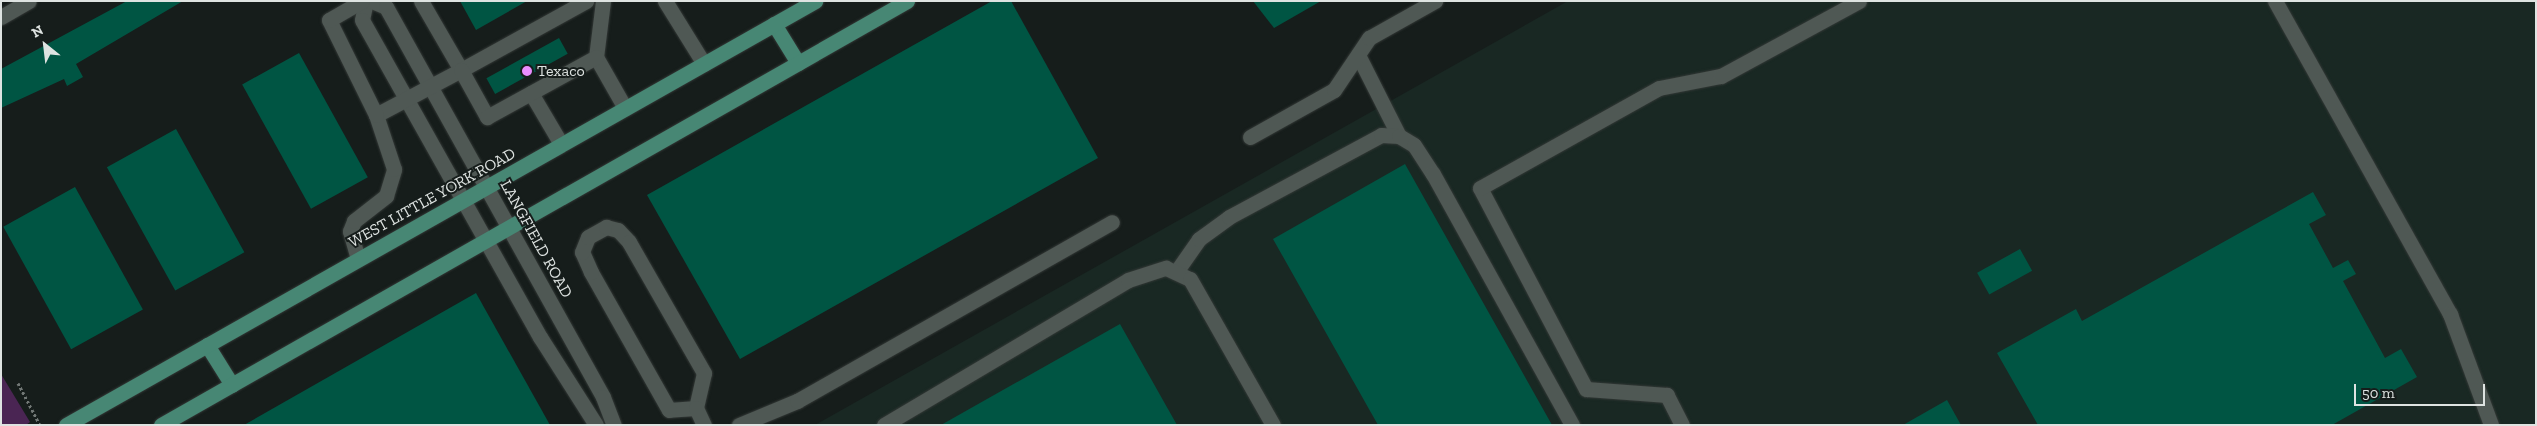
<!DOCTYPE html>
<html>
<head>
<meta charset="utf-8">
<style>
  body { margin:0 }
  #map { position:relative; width:2537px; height:426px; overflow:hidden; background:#161d1b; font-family:"Zilla Slab",serif }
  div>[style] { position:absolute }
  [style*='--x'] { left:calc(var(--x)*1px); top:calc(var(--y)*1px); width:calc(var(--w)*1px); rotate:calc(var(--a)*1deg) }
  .built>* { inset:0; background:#192823 }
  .green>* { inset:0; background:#4a2553 }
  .building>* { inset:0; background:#005543; transform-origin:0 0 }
  .path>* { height:3px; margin-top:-1.5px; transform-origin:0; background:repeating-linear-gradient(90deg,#717775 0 2.5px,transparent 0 5px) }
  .roads { filter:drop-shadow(0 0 1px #333836) drop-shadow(0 0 1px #333836) }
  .minor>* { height:15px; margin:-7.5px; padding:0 7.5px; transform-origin:7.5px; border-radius:7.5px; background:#4f5854 }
  .major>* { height:15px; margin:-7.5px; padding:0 7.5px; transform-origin:7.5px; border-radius:7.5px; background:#478774 }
  .dots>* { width:14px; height:14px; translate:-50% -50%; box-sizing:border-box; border:2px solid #161d1b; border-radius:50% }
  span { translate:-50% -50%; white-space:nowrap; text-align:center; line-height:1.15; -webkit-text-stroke:4px #161d1b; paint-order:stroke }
  .poi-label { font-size:16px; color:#dee3e1 }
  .left { translate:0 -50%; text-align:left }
  .street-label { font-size:16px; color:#dee3e1 }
  .frame { position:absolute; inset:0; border:2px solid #dee3e1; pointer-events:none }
  .north { position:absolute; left:20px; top:20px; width:50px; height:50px; -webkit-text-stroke:4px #161d1b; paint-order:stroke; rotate:331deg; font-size:14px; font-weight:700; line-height:20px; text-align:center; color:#dee3e1 }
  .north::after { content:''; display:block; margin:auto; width:18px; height:22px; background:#dee3e1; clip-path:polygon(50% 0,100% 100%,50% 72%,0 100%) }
  .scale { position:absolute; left:2354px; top:384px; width:131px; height:22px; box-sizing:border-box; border:2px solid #dee3e1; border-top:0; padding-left:6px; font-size:15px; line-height:18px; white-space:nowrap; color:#dee3e1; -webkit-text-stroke:4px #161d1b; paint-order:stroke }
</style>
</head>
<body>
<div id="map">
  <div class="built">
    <div style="clip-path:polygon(1568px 1px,2536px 1px,2536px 425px,815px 425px)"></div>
  </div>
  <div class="green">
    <div style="clip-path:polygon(1px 374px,30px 422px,26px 425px,1px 425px)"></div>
  </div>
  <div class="building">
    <div style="clip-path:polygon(127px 1px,183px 1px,76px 64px,83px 77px,67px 86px,64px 79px,1px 108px,1px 69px)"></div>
    <div style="clip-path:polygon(460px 1px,527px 1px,476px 30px)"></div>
    <div style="clip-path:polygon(992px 1px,1011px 1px,1098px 158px,740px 359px,647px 195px)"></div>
    <div style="clip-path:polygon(1253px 1px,1321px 1px,1274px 28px)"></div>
    <div style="left:559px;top:38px;width:18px;height:83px;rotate:61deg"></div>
    <div style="left:299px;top:53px;width:142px;height:65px;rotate:61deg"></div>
    <div style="left:176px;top:129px;width:141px;height:79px;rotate:61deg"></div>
    <div style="clip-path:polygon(1405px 164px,1552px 425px,1378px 425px,1273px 239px)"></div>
    <div style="left:75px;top:187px;width:140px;height:82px;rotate:61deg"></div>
    <div style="clip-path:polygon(2313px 192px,2326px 215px,2309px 224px,2333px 268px,2348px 260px,2356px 274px,2343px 281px,2385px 358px,2401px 349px,2417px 377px,2332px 425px,2038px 425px,1997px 353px,2076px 309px,2082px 321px)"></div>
    <div style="left:2020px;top:249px;width:25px;height:49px;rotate:61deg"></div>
    <div style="clip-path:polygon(476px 293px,550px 425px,244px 425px)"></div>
    <div style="clip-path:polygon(1120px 324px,1177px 425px,941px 425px)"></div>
    <div style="clip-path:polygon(1947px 400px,1961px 425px,1903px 425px)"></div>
  </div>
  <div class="path">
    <div style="--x:18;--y:383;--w:47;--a:62.4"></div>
  </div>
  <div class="roads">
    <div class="minor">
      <div style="--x:366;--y:1;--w:19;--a:102"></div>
      <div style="--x:362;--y:20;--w:364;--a:60.7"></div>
      <div style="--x:540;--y:337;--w:104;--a:57.5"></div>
      <div style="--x:372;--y:1;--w:15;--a:23"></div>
      <div style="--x:386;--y:7;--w:446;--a:60.9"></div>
      <div style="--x:603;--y:397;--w:30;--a:69"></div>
      <div style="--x:421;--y:1;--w:80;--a:59.9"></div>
      <div style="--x:461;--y:70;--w:143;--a:-28.9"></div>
      <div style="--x:603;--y:1;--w:56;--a:97.1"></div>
      <div style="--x:596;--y:57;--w:59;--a:60.4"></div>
      <div style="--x:665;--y:1;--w:74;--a:58.2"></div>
      <div style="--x:2275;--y:1;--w:359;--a:60.8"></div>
      <div style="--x:2450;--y:314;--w:118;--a:69.7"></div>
      <div style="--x:1;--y:17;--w:32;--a:-30"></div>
      <div style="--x:1358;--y:55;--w:91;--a:63.2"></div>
      <div style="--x:531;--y:93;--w:59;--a:59.5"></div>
      <div style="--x:376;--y:115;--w:96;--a:-27.9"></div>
      <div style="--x:461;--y:70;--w:54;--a:61"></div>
      <div style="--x:487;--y:117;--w:124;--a:-28.8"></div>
      <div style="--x:1250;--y:137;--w:96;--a:-29.2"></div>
      <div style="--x:1334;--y:90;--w:63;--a:-56.1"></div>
      <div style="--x:1369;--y:38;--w:76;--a:-29.3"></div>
      <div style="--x:358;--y:259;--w:29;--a:-106"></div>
      <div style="--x:350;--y:231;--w:11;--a:-68"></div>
      <div style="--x:354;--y:221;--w:41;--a:-38"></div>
      <div style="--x:386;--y:196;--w:28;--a:-73"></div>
      <div style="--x:394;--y:169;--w:57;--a:-108.4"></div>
      <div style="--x:376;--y:115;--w:106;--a:-116.3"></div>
      <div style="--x:329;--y:20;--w:38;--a:-30"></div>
      <div style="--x:1176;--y:272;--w:40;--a:-55.1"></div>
      <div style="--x:1199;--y:239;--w:37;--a:-36"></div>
      <div style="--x:1229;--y:217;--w:173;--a:-28.3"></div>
      <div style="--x:1381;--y:135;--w:18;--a:3"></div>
      <div style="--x:1399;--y:136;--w:17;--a:31"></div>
      <div style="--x:1414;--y:145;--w:35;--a:57"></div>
      <div style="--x:1433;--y:174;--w:287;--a:61"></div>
      <div style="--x:696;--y:408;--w:27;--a:176"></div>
      <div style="--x:669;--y:410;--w:159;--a:-119.5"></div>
      <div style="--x:591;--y:272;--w:22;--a:-114"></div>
      <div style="--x:582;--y:252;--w:16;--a:-68"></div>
      <div style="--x:588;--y:237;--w:21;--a:-29"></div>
      <div style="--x:606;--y:227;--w:12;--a:14"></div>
      <div style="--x:618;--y:230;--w:16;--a:47"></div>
      <div style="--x:629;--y:242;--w:151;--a:60.2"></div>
      <div style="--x:704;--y:373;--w:36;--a:103"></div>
      <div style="--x:696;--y:408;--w:19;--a:65"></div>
      <div style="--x:739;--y:425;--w:63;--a:-22.5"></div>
      <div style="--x:797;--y:401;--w:362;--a:-29.6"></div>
      <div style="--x:884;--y:425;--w:284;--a:-30.7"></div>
      <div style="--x:1128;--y:280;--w:40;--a:-18"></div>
      <div style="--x:1166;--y:268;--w:26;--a:25"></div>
      <div style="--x:1190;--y:279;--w:168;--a:60.4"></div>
      <div style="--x:1682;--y:425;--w:34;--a:-117"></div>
      <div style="--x:1667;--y:395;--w:81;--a:-175.8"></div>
      <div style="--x:1586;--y:389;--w:227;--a:-117.8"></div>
      <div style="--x:1480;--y:188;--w:205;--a:-29.2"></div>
      <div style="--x:1659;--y:88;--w:63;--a:-11"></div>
      <div style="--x:1721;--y:76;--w:157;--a:-28.5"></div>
    </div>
    <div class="major">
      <div style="--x:774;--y:24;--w:46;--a:58.4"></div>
      <div style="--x:207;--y:345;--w:47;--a:58"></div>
      <div style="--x:66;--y:425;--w:861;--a:-29.51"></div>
      <div style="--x:161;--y:425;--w:858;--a:-29.61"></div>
    </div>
  </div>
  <div class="dots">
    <div style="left:527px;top:71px;background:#e98dfe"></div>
  </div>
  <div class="poi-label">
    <span class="left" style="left:537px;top:71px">Texaco</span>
  </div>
  <div class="street-label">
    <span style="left:432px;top:198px;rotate:-29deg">WEST LITTLE YORK ROAD</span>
    <span style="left:536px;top:239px;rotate:61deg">LANGFIELD ROAD</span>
  </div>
  <div class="frame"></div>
  <div class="north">N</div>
  <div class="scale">50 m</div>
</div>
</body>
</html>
